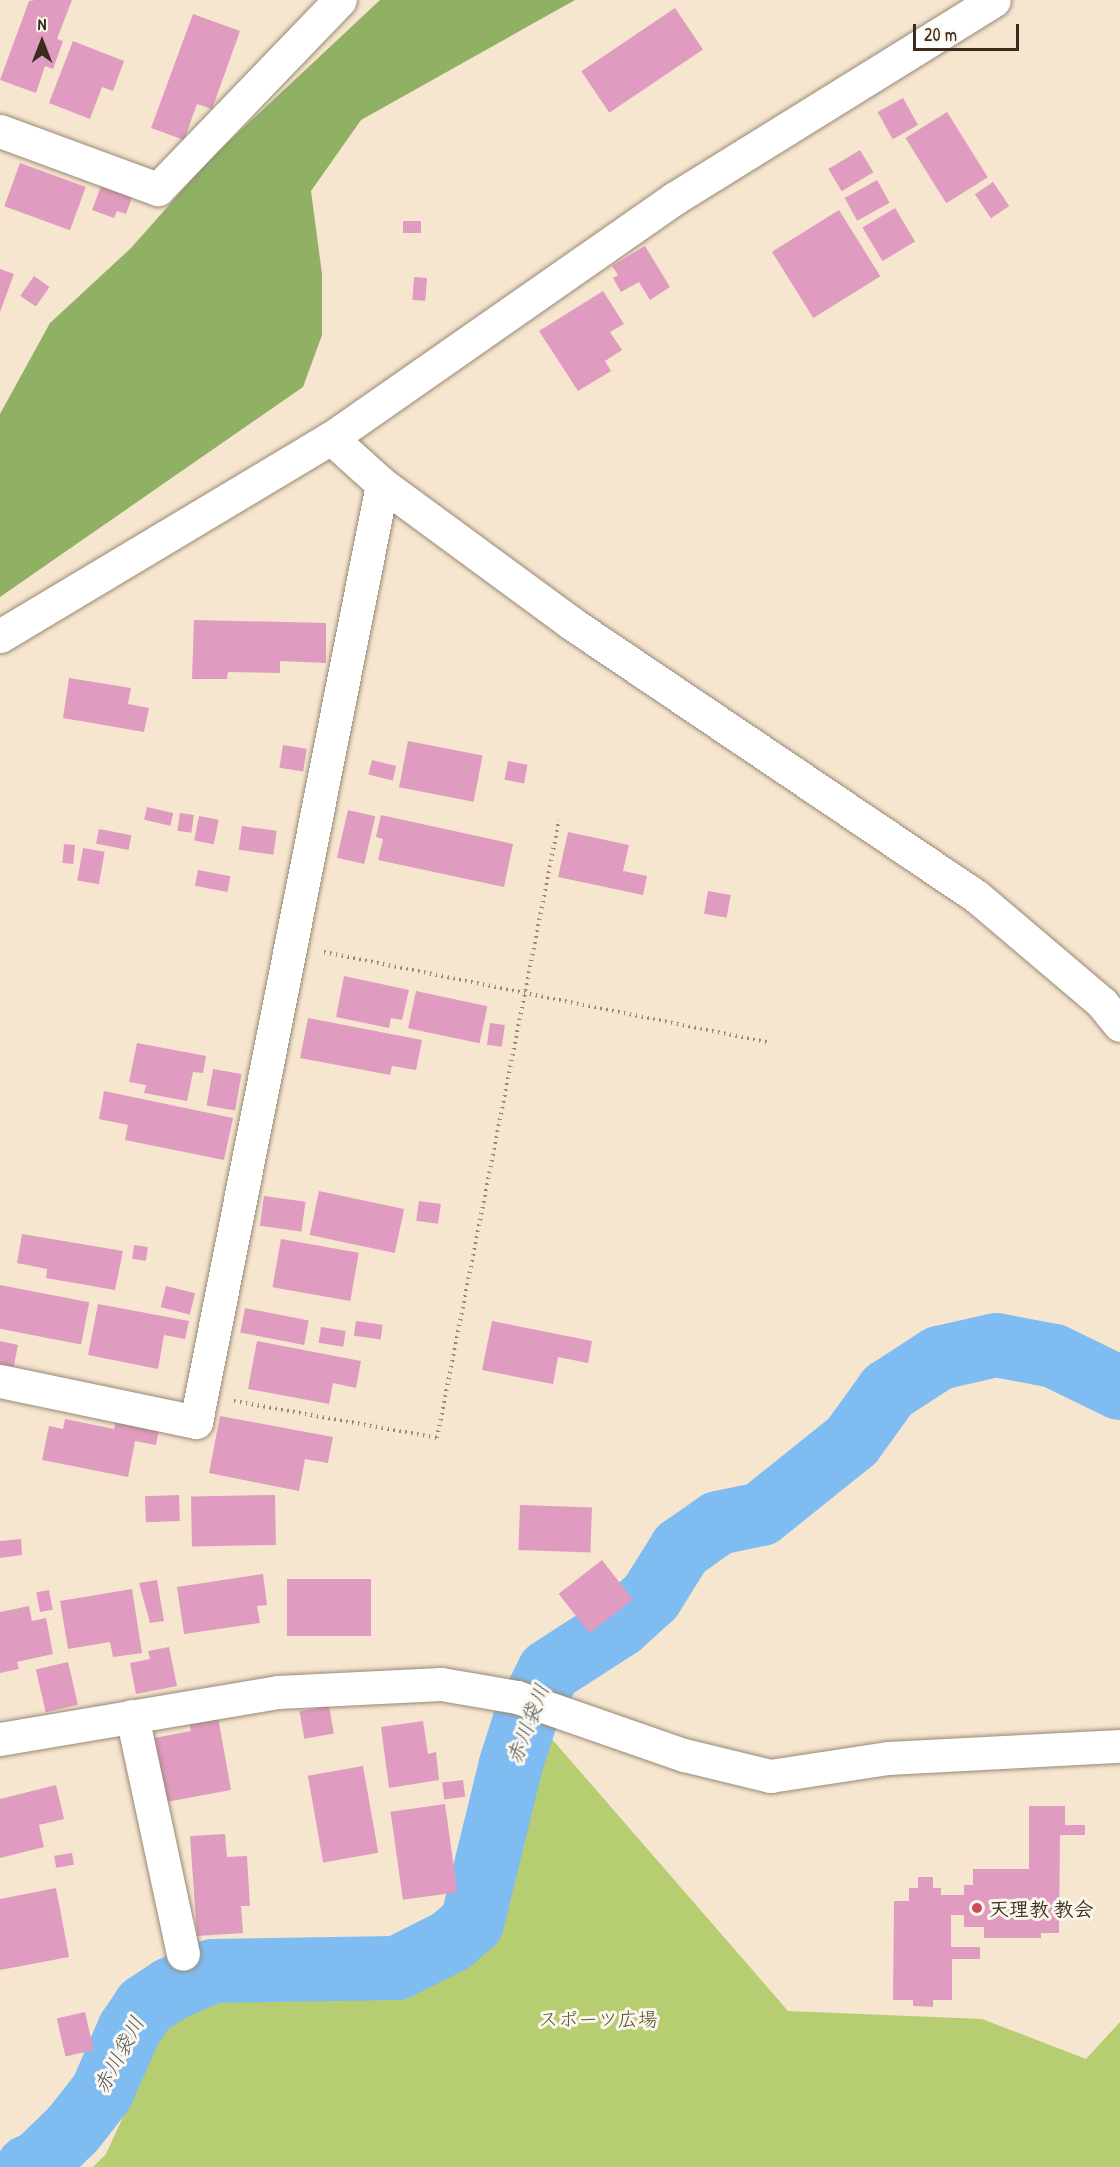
<!DOCTYPE html>
<html>
<head>
<meta charset="utf-8">
<style>
  body { margin:0 }
  #map { position:relative; width:1120px; height:2167px; overflow:hidden; background:#f6e6cf; font-family:"Patrick Hand","Klee One",sans-serif }
  div>[style] { position:absolute }
  [style*='--x'] { left:calc(var(--x)*1px); top:calc(var(--y)*1px); width:calc(var(--w)*1px); rotate:calc(var(--a)*1deg) }
  .green>* { inset:0; background:#b6cd72 }
  .forest>* { inset:0; background:#90b064 }
  .river>* { height:64px; margin:-32px; padding:0 32px; transform-origin:32px; border-radius:32px; background:#7fbcf2 }
  .building>* { inset:0; background:#e09bc0; transform-origin:0 0 }
  .path>* { height:4px; margin-top:-2px; transform-origin:0; background:repeating-linear-gradient(90deg,#988876 0 1.5px,transparent 0 6px) }
  .roads { filter:drop-shadow(0 0 2px #988876) drop-shadow(0 0 2px #988876) }
  .minor>* { height:33px; margin:-16.5px; padding:0 16.5px; transform-origin:16.5px; border-radius:16.5px; background:#fff }
  .dots>* { width:16px; height:16px; translate:-50% -50%; box-sizing:border-box; border:3px solid #fbf7ec; border-radius:50% }
  span { translate:-50% -50%; white-space:nowrap; text-align:center; line-height:1.15; -webkit-text-stroke:6px #fbf7ec; paint-order:stroke }
  .poi-label { font-size:20px; color:#3b2a1e; font-weight:700 }
  .left { translate:0 -50%; text-align:left }
  .park-label { font-size:20px; color:#5a5333 }
  .water-label { font-size:21px; color:#4f565e; font-style:italic }
  .north { position:absolute; left:12px; top:12px; width:60px; height:60px; -webkit-text-stroke:4px #fbf7ec; paint-order:stroke; rotate:0deg; font-size:16px; font-weight:700; line-height:24px; text-align:center; color:#3b2a1e }
  .north::after { content:''; display:block; margin:auto; width:21px; height:27px; background:#3b2a1e; clip-path:polygon(50% 0,100% 100%,50% 72%,0 100%) }
  .scale { position:absolute; left:913px; top:24px; width:106px; height:27px; box-sizing:border-box; border:3px solid #3b2a1e; border-top:0; padding-left:8px; font-size:18px; line-height:21px; white-space:nowrap; color:#3b2a1e; -webkit-text-stroke:4px #fbf7ec; paint-order:stroke }
</style>
</head>
<body>
<div id="map">
  <div class="green">
    <div style="clip-path:polygon(538px 1723px,788px 2011px,982px 2019px,1086px 2059px,1120px 2022px,1120px 2167px,93px 2167px,106px 2154px,135px 2091px,154px 2037px,184px 1995px,224px 1980px,342px 1983px,415px 1974px,467px 1945px,498px 1901px)"></div>
  </div>
  <div class="forest">
    <div style="clip-path:polygon(380px 0,575px 0,361px 120px,311px 191px,322px 274px,322px 335px,303px 387px,0 597px,0 414px,50px 323px,131px 248px,209px 160px)"></div>
  </div>
  <div class="river">
    <div style="--x:28;--y:2167;--w:11;--a:-22"></div>
    <div style="--x:38;--y:2163;--w:49;--a:-44.2"></div>
    <div style="--x:73;--y:2129;--w:47;--a:-51.9"></div>
    <div style="--x:102;--y:2092;--w:68;--a:-66.5"></div>
    <div style="--x:129;--y:2030;--w:29;--a:-56"></div>
    <div style="--x:145;--y:2006;--w:31;--a:-33"></div>
    <div style="--x:171;--y:1989;--w:46;--a:-23.2"></div>
    <div style="--x:213;--y:1971;--w:184;--a:-0.9"></div>
    <div style="--x:397;--y:1968;--w:60;--a:-26.6"></div>
    <div style="--x:451;--y:1941;--w:28;--a:-41"></div>
    <div style="--x:472;--y:1923;--w:164;--a:-76.2"></div>
    <div style="--x:511;--y:1764;--w:49;--a:-72.3"></div>
    <div style="--x:526;--y:1717;--w:51;--a:-63.4"></div>
    <div style="--x:549;--y:1671;--w:85;--a:-32.9"></div>
    <div style="--x:620;--y:1625;--w:42;--a:-42.1"></div>
    <div style="--x:651;--y:1597;--w:57;--a:-58"></div>
    <div style="--x:681;--y:1549;--w:45;--a:-35.1"></div>
    <div style="--x:718;--y:1523;--w:44;--a:-11.8"></div>
    <div style="--x:761;--y:1514;--w:117;--a:-38.7"></div>
    <div style="--x:852;--y:1441;--w:62;--a:-54.2"></div>
    <div style="--x:888;--y:1391;--w:61;--a:-32.9"></div>
    <div style="--x:939;--y:1358;--w:58;--a:-12.8"></div>
    <div style="--x:996;--y:1345;--w:59;--a:10.7"></div>
    <div style="--x:1054;--y:1356;--w:73;--a:25.9"></div>
  </div>
  <div class="building">
    <div style="clip-path:polygon(35px 0,72px 0,57px 39px,63px 41px,53px 69px,45px 66px,36px 93px,0 80px,29px 1px)"></div>
    <div style="left:675px;top:8px;width:50px;height:113px;rotate:56deg"></div>
    <div style="clip-path:polygon(193px 14px,240px 31px,212px 109px,197px 104px,184px 140px,151px 128px)"></div>
    <div style="clip-path:polygon(73px 41px,124px 61px,113px 91px,102px 87px,90px 119px,49px 103px)"></div>
    <div style="left:903px;top:98px;width:31px;height:29px;rotate:61deg"></div>
    <div style="left:947px;top:112px;width:77px;height:49px;rotate:58deg"></div>
    <div style="left:860px;top:150px;width:26px;height:37px;rotate:59deg"></div>
    <div style="left:20px;top:163px;width:70px;height:46px;rotate:20deg"></div>
    <div style="left:877px;top:180px;width:26px;height:37px;rotate:61deg"></div>
    <div style="clip-path:polygon(103px 181px,134px 192px,126px 214px,117px 211px,114px 218px,92px 210px)"></div>
    <div style="left:993px;top:182px;width:29px;height:22px;rotate:56deg"></div>
    <div style="left:895px;top:208px;width:39px;height:38px;rotate:59deg"></div>
    <div style="left:839px;top:210px;width:78px;height:79px;rotate:58deg"></div>
    <div style="left:403px;top:221px;width:18px;height:12px"></div>
    <div style="clip-path:polygon(645px 246px,670px 287px,650px 300px,639px 282px,621px 292px,613px 278px,618px 275px,612px 266px)"></div>
    <div style="clip-path:polygon(0 269px,14px 274px,0 312px)"></div>
    <div style="left:34px;top:276px;width:19px;height:24px;rotate:35deg"></div>
    <div style="left:414px;top:277px;width:13px;height:23px;rotate:4deg"></div>
    <div style="clip-path:polygon(603px 291px,624px 324px,610px 332px,622px 350px,605px 361px,611px 371px,578px 391px,539px 331px)"></div>
    <div style="clip-path:polygon(194px 620px,326px 623px,326px 663px,280px 661px,280px 673px,228px 672px,227px 679px,192px 679px)"></div>
    <div style="clip-path:polygon(69px 678px,131px 688px,128px 704px,149px 708px,144px 732px,63px 718px)"></div>
    <div style="left:408px;top:741px;width:76px;height:47px;rotate:11deg"></div>
    <div style="left:283px;top:745px;width:24px;height:23px;rotate:9deg"></div>
    <div style="left:372px;top:760px;width:25px;height:15px;rotate:14deg"></div>
    <div style="left:508px;top:761px;width:20px;height:19px;rotate:11deg"></div>
    <div style="left:147px;top:807px;width:27px;height:13px;rotate:13deg"></div>
    <div style="left:348px;top:810px;width:28px;height:49px;rotate:13deg"></div>
    <div style="left:180px;top:813px;width:14px;height:18px;rotate:8deg"></div>
    <div style="clip-path:polygon(381px 815px,513px 844px,504px 887px,378px 860px,383px 839px,376px 837px)"></div>
    <div style="left:199px;top:816px;width:20px;height:25px;rotate:11deg"></div>
    <div style="left:242px;top:826px;width:35px;height:24px;rotate:8deg"></div>
    <div style="left:99px;top:829px;width:33px;height:15px;rotate:11deg"></div>
    <div style="clip-path:polygon(568px 832px,629px 845px,623px 871px,647px 876px,643px 895px,558px 877px)"></div>
    <div style="left:64px;top:844px;width:11px;height:19px;rotate:5deg"></div>
    <div style="left:83px;top:848px;width:22px;height:33px;rotate:10deg"></div>
    <div style="left:198px;top:870px;width:33px;height:16px;rotate:11deg"></div>
    <div style="left:708px;top:891px;width:23px;height:23px;rotate:10deg"></div>
    <div style="clip-path:polygon(344px 976px,409px 990px,402px 1020px,391px 1018px,389px 1028px,336px 1017px)"></div>
    <div style="left:416px;top:991px;width:73px;height:38px;rotate:12deg"></div>
    <div style="clip-path:polygon(308px 1018px,422px 1040px,416px 1070px,392px 1066px,390px 1075px,300px 1058px)"></div>
    <div style="left:490px;top:1023px;width:15px;height:22px;rotate:8deg"></div>
    <div style="clip-path:polygon(137px 1043px,206px 1056px,203px 1073px,193px 1072px,187px 1101px,144px 1093px,146px 1085px,129px 1082px)"></div>
    <div style="left:213px;top:1069px;width:29px;height:37px;rotate:10deg"></div>
    <div style="clip-path:polygon(104px 1091px,233px 1118px,224px 1160px,125px 1140px,128px 1125px,99px 1119px)"></div>
    <div style="left:319px;top:1191px;width:87px;height:45px;rotate:12deg"></div>
    <div style="left:264px;top:1196px;width:42px;height:30px;rotate:8deg"></div>
    <div style="left:419px;top:1201px;width:22px;height:20px;rotate:8deg"></div>
    <div style="clip-path:polygon(22px 1234px,123px 1251px,115px 1290px,46px 1278px,47px 1269px,17px 1263px)"></div>
    <div style="left:281px;top:1239px;width:79px;height:49px;rotate:10deg"></div>
    <div style="left:134px;top:1245px;width:14px;height:14px;rotate:8deg"></div>
    <div style="left:0;top:1285px;width:91px;height:43px;rotate:11deg"></div>
    <div style="left:166px;top:1286px;width:30px;height:22px;rotate:14deg"></div>
    <div style="clip-path:polygon(98px 1304px,189px 1321px,185px 1339px,164px 1335px,158px 1369px,88px 1355px)"></div>
    <div style="left:245px;top:1308px;width:65px;height:25px;rotate:11deg"></div>
    <div style="left:356px;top:1321px;width:27px;height:15px;rotate:8deg"></div>
    <div style="clip-path:polygon(492px 1321px,592px 1341px,588px 1363px,558px 1357px,553px 1384px,482px 1370px)"></div>
    <div style="left:321px;top:1327px;width:25px;height:16px;rotate:9deg"></div>
    <div style="clip-path:polygon(0 1341px,18px 1345px,12px 1375px,0 1372px)"></div>
    <div style="clip-path:polygon(257px 1341px,361px 1361px,356px 1388px,333px 1383px,329px 1404px,248px 1389px)"></div>
    <div style="clip-path:polygon(220px 1416px,333px 1437px,328px 1463px,305px 1459px,299px 1491px,209px 1473px)"></div>
    <div style="clip-path:polygon(65px 1419px,114px 1429px,116px 1421px,159px 1429px,156px 1445px,135px 1441px,128px 1477px,42px 1460px,49px 1426px,63px 1429px)"></div>
    <div style="left:179px;top:1495px;width:26px;height:34px;rotate:88deg"></div>
    <div style="left:275px;top:1495px;width:50px;height:84px;rotate:89deg"></div>
    <div style="left:520px;top:1505px;width:72px;height:45px;rotate:2deg"></div>
    <div style="clip-path:polygon(21px 1539px,22px 1555px,0 1558px,0 1541px)"></div>
    <div style="left:602px;top:1560px;width:50px;height:55px;rotate:52deg"></div>
    <div style="clip-path:polygon(263px 1574px,267px 1605px,257px 1606px,260px 1623px,184px 1634px,177px 1587px)"></div>
    <div style="left:287px;top:1579px;width:84px;height:57px"></div>
    <div style="clip-path:polygon(157px 1580px,164px 1621px,150px 1623px,139px 1583px)"></div>
    <div style="clip-path:polygon(132px 1589px,142px 1653px,113px 1657px,110px 1642px,68px 1649px,60px 1601px)"></div>
    <div style="left:49px;top:1590px;width:20px;height:13px;rotate:79deg"></div>
    <div style="clip-path:polygon(29px 1606px,32px 1621px,46px 1618px,53px 1654px,17px 1662px,19px 1669px,0 1673px,0 1612px)"></div>
    <div style="clip-path:polygon(169px 1647px,177px 1686px,136px 1694px,130px 1663px,150px 1659px,148px 1651px)"></div>
    <div style="left:68px;top:1662px;width:44px;height:33px;rotate:77deg"></div>
    <div style="left:329px;top:1706px;width:28px;height:30px;rotate:80deg"></div>
    <div style="clip-path:polygon(218px 1717px,231px 1790px,166px 1802px,154px 1738px,191px 1731px,189px 1722px)"></div>
    <div style="clip-path:polygon(423px 1721px,428px 1754px,436px 1752px,439px 1780px,389px 1788px,381px 1727px)"></div>
    <div style="left:363px;top:1766px;width:88px;height:56px;rotate:80deg"></div>
    <div style="left:463px;top:1780px;width:17px;height:21px;rotate:83deg"></div>
    <div style="clip-path:polygon(56px 1785px,64px 1819px,39px 1825px,44px 1847px,0 1858px,0 1799px)"></div>
    <div style="left:445px;top:1804px;width:89px;height:55px;rotate:82deg"></div>
    <div style="clip-path:polygon(1029px 1806px,1065px 1806px,1065px 1825px,1085px 1825px,1085px 1835px,1060px 1835px,1059px 1933px,1041px 1933px,1041px 1938px,984px 1938px,984px 1927px,964px 1927px,964px 1915px,951px 1915px,951px 1947px,980px 1947px,980px 1959px,952px 1959px,952px 2000px,933px 2000px,933px 2007px,913px 2006px,913px 2000px,893px 2000px,894px 1901px,909px 1901px,909px 1888px,918px 1888px,918px 1877px,933px 1877px,933px 1888px,941px 1888px,941px 1895px,964px 1895px,964px 1885px,973px 1885px,973px 1869px,1029px 1869px)"></div>
    <div style="clip-path:polygon(225px 1834px,227px 1857px,247px 1856px,250px 1906px,241px 1906px,243px 1933px,197px 1936px,190px 1836px)"></div>
    <div style="left:72px;top:1853px;width:12px;height:18px;rotate:81deg"></div>
    <div style="clip-path:polygon(56px 1888px,69px 1957px,0 1970px,0 1899px)"></div>
    <div style="left:85px;top:2012px;width:39px;height:29px;rotate:77deg"></div>
  </div>
  <div class="path">
    <div style="--x:324;--y:952;--w:452;--a:11.5"></div>
    <div style="--x:234;--y:1401;--w:206;--a:10.3"></div>
    <div style="--x:437;--y:1438;--w:630;--a:-78.83"></div>
  </div>
  <div class="roads">
    <div class="minor">
      <div style="--x:0;--y:131;--w:168;--a:20.2"></div>
      <div style="--x:158;--y:189;--w:262;--a:-46.1"></div>
      <div style="--x:331;--y:438;--w:69;--a:42"></div>
      <div style="--x:382;--y:484;--w:235;--a:36.3"></div>
      <div style="--x:571;--y:623;--w:488;--a:34"></div>
      <div style="--x:976;--y:896;--w:165;--a:40.3"></div>
      <div style="--x:1102;--y:1003;--w:28;--a:51"></div>
      <div style="--x:0;--y:636;--w:386;--a:-30.9"></div>
      <div style="--x:331;--y:438;--w:419;--a:-34.9"></div>
      <div style="--x:675;--y:198;--w:375;--a:-31.8"></div>
      <div style="--x:0;--y:1381;--w:200;--a:11.8"></div>
      <div style="--x:196;--y:1422;--w:956;--a:-78.78"></div>
      <div style="--x:132;--y:1716;--w:243;--a:77.9"></div>
      <div style="--x:0;--y:1739;--w:282;--a:-9.6"></div>
      <div style="--x:278;--y:1692;--w:163;--a:-2.8"></div>
      <div style="--x:441;--y:1684;--w:77;--a:9.7"></div>
      <div style="--x:517;--y:1697;--w:177;--a:19.2"></div>
      <div style="--x:684;--y:1755;--w:89;--a:13.7"></div>
      <div style="--x:770;--y:1776;--w:119;--a:-8.7"></div>
      <div style="--x:888;--y:1758;--w:232;--a:-3"></div>
    </div>
  </div>
  <div class="dots">
    <div style="left:977px;top:1908px;background:#d1495b"></div>
  </div>
  <div class="poi-label">
    <span class="left" style="left:989px;top:1908px">天理教 教会</span>
  </div>
  <div class="park-label">
    <span style="left:598px;top:2018px">スポーツ広場</span>
  </div>
  <div class="water-label">
    <span style="left:528px;top:1724px;rotate:-69deg">赤川袋川</span>
    <span style="left:119px;top:2055px;rotate:-62deg">赤川袋川</span>
  </div>
  <div class="north">N</div>
  <div class="scale">20 m</div>
</div>
</body>
</html>
